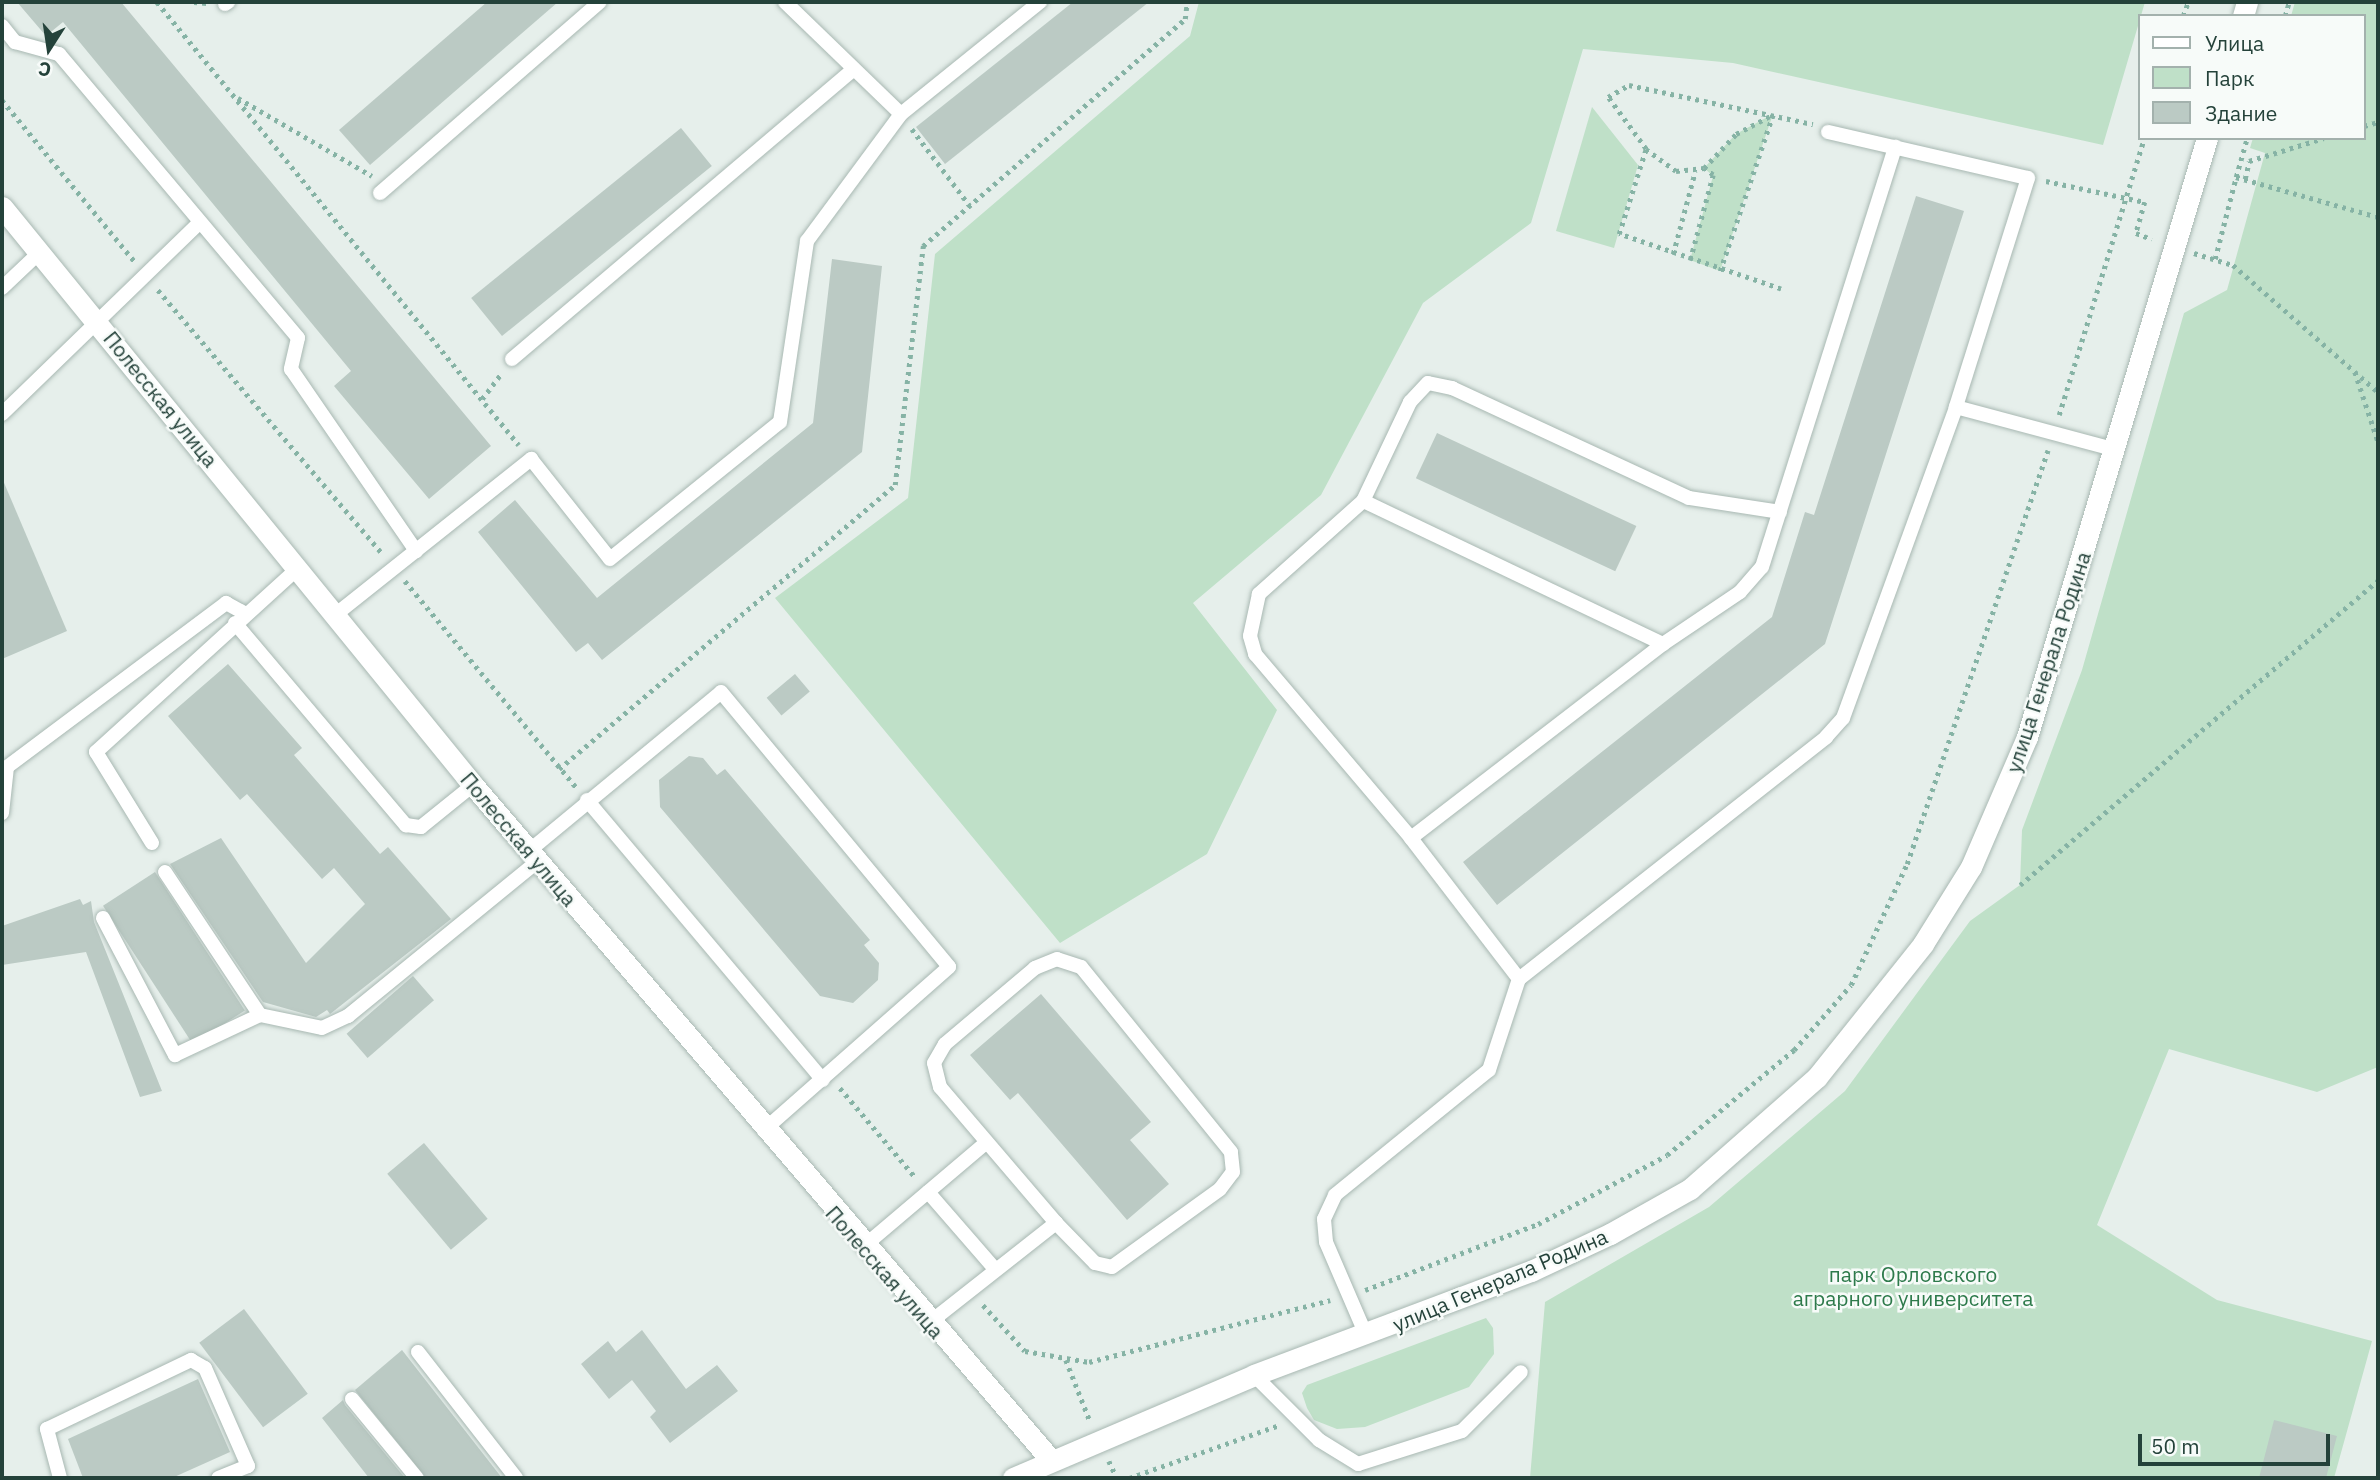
<!DOCTYPE html>
<html>
<head>
<meta charset="utf-8">
<style>
  body { margin:0 }
  #map { position:relative; width:2380px; height:1480px; overflow:hidden; background:#e6efeb; font-family:"IBM Plex Sans",sans-serif }
  div>[style] { position:absolute }
  [style*='--x'] { left:calc(var(--x)*1px); top:calc(var(--y)*1px); width:calc(var(--w)*1px); rotate:calc(var(--a)*1deg) }
  .green>* { inset:0; background:#bfe0c8 }
  .building>* { inset:0; background:#bbcac4; transform-origin:0 0 }
  .path>* { height:4.5px; margin-top:-2.25px; transform-origin:0; background:repeating-linear-gradient(90deg,#86b3a5 0 3.5px,transparent 0 8.5px) }
  .roads { filter:drop-shadow(0 0 2px #a8b8b2) drop-shadow(0 0 2px #a8b8b2) }
  .lane>* { height:14px; margin:-7px; padding:0 7px; transform-origin:7px; border-radius:7px; background:#fff }
  .secondary>* { height:21px; margin:-10.5px; padding:0 10.5px; transform-origin:10.5px; border-radius:10.5px; background:#fff }
  span { translate:-50% -50%; white-space:nowrap; text-align:center; line-height:1.15; -webkit-text-stroke:5px #f7fbf9; paint-order:stroke }
  .street-label { font-size:21px; color:#24423a }
  .park-label { font-size:21px; color:#2d7a4b }
  .frame { position:absolute; inset:0; border:4px solid #24423a; pointer-events:none }
  .legend { position:absolute; left:2138px; top:14px; width:228px; height:126px; box-sizing:border-box; background:#f7fbf9; border:2px solid #a3b1ad; margin:0; padding:9px 12px; list-style:none; font-size:21px; color:#24423a }
  .legend li { display:flex; align-items:center; gap:14px; height:35px }
  .legend b { width:35px; border:2px solid #a3b1ad }
  .north { position:absolute; left:14px; top:14px; width:70px; height:70px; -webkit-text-stroke:5px #f7fbf9; paint-order:stroke; rotate:192deg; font-size:19px; font-weight:700; line-height:28px; text-align:center; color:#24423a }
  .north::after { content:''; display:block; margin:auto; width:24px; height:32px; background:#24423a; clip-path:polygon(50% 0,100% 100%,50% 72%,0 100%) }
  .scale { position:absolute; left:2138px; top:1434px; width:192px; height:32px; box-sizing:border-box; border:4px solid #24423a; border-top:0; padding-left:9px; font-size:21px; line-height:24px; white-space:nowrap; color:#24423a; -webkit-text-stroke:5px #f7fbf9; paint-order:stroke }
</style>
</head>
<body>
<div id="map">
  <div class="green">
    <div style="clip-path:polygon(1199px 2px,2145px 2px,2103px 145px,1733px 63px,1583px 49px,1531px 223px,1423px 303px,1321px 495px,1193px 603px,1277px 710px,1207px 854px,1060px 943px,775px 598px,908px 498px,935px 254px,1190px 36px)"></div>
    <div style="clip-path:polygon(2295px 2px,2378px 2px,2378px 1067px,2317px 1092px,2169px 1049px,2097px 1225px,2217px 1300px,2372px 1341px,2334px 1478px,1530px 1478px,1545px 1302px,1709px 1207px,1845px 1091px,1970px 921px,2020px 885px,2022px 830px,2082px 670px,2184px 313px,2227px 290px,2265px 153px,2250px 148px,2253px 138px,2364px 138px,2364px 16px,2291px 16px)"></div>
    <div style="clip-path:polygon(1592px 107px,1638px 165px,1614px 248px,1556px 231px)"></div>
    <div style="clip-path:polygon(1773px 114px,1720px 271px,1690px 260px,1713px 176px,1704px 168px,1736px 134px)"></div>
    <div style="clip-path:polygon(1486px 1318px,1493px 1328px,1494px 1354px,1469px 1387px,1365px 1427px,1337px 1429px,1314px 1420px,1307px 1408px,1302px 1393px,1307px 1385px)"></div>
  </div>
  <div class="building">
    <div style="clip-path:polygon(17px 2px,121px 2px,491px 446px,429px 499px,334px 386px,351px 371px,63px 22px,46px 36px)"></div>
    <div style="clip-path:polygon(487px 2px,558px 2px,370px 165px,339px 130px)"></div>
    <div style="clip-path:polygon(1073px 2px,1149px 2px,945px 164px,916px 127px)"></div>
    <div style="left:681px;top:128px;width:49px;height:270px;rotate:51deg"></div>
    <div style="clip-path:polygon(1916px 196px,1964px 211px,1825px 644px,1497px 905px,1463px 862px,1772px 617px,1805px 512px,1814px 515px)"></div>
    <div style="clip-path:polygon(832px 259px,882px 266px,862px 452px,602px 660px,588px 643px,576px 652px,478px 532px,515px 500px,597px 598px,813px 423px)"></div>
    <div style="left:1437px;top:433px;width:220px;height:50px;rotate:25deg"></div>
    <div style="clip-path:polygon(2px 478px,67px 631px,2px 659px)"></div>
    <div style="clip-path:polygon(228px 664px,302px 748px,294px 755px,380px 854px,388px 847px,451px 919px,330px 1014px,327px 1010px,316px 1017px,263px 1002px,170px 864px,221px 838px,306px 963px,365px 904px,334px 868px,322px 879px,247px 794px,240px 800px,168px 716px)"></div>
    <div style="left:795px;top:674px;width:23px;height:37px;rotate:50deg"></div>
    <div style="clip-path:polygon(689px 756px,703px 758px,717px 775px,725px 769px,870px 940px,864px 945px,879px 963px,878px 980px,853px 1003px,820px 996px,660px 807px,659px 780px)"></div>
    <div style="left:155px;top:872px;width:165px;height:62px;rotate:57deg"></div>
    <div style="clip-path:polygon(80px 899px,83px 905px,91px 901px,94px 922px,162px 1091px,140px 1097px,86px 952px,2px 965px,2px 926px)"></div>
    <div style="left:413px;top:976px;width:32px;height:88px;rotate:49deg"></div>
    <div style="clip-path:polygon(1041px 994px,1151px 1122px,1130px 1140px,1169px 1184px,1127px 1220px,1018px 1093px,1010px 1100px,970px 1055px)"></div>
    <div style="left:424px;top:1143px;width:99px;height:48px;rotate:50deg"></div>
    <div style="left:244px;top:1309px;width:106px;height:56px;rotate:53deg"></div>
    <div style="clip-path:polygon(642px 1330px,686px 1389px,717px 1365px,738px 1391px,670px 1443px,650px 1417px,656px 1411px,632px 1380px,609px 1399px,581px 1364px,608px 1341px,616px 1352px)"></div>
    <div style="clip-path:polygon(402px 1350px,502px 1478px,426px 1478px,355px 1390px)"></div>
    <div style="clip-path:polygon(198px 1379px,230px 1452px,172px 1478px,83px 1478px,68px 1439px)"></div>
    <div style="clip-path:polygon(343px 1400px,345px 1405px,405px 1478px,369px 1478px,322px 1418px)"></div>
    <div style="clip-path:polygon(2274px 1420px,2337px 1436px,2326px 1478px,2259px 1478px)"></div>
  </div>
  <div class="path">
    <div style="--x:157;--y:2;--w:572;--a:50.75"></div>
    <div style="--x:194;--y:2;--w:13;--a:4"></div>
    <div style="--x:2183;--y:16;--w:15;--a:-70"></div>
    <div style="--x:2285;--y:16;--w:15;--a:-74"></div>
    <div style="--x:238;--y:98;--w:155;--a:30.2"></div>
    <div style="--x:2;--y:100;--w:210;--a:50.6"></div>
    <div style="--x:2364;--y:126;--w:15;--a:-16"></div>
    <div style="--x:912;--y:129;--w:96;--a:53"></div>
    <div style="--x:1646;--y:149;--w:37;--a:36"></div>
    <div style="--x:1676;--y:171;--w:28;--a:-6"></div>
    <div style="--x:2236;--y:177;--w:41;--a:-74.2"></div>
    <div style="--x:2245;--y:179;--w:18;--a:-77"></div>
    <div style="--x:2249;--y:161;--w:78;--a:-17"></div>
    <div style="--x:2046;--y:181;--w:101;--a:12"></div>
    <div style="--x:2145;--y:202;--w:32;--a:106"></div>
    <div style="--x:2136;--y:233;--w:17;--a:21"></div>
    <div style="--x:2194;--y:253;--w:41;--a:17.1"></div>
    <div style="--x:2233;--y:265;--w:193;--a:41.2"></div>
    <div style="--x:1673;--y:254;--w:85;--a:-75"></div>
    <div style="--x:2215;--y:259;--w:85;--a:-75.6"></div>
    <div style="--x:2236;--y:177;--w:148;--a:15.7"></div>
    <div style="--x:1690;--y:260;--w:88;--a:-74.9"></div>
    <div style="--x:1713;--y:175;--w:11;--a:-142"></div>
    <div style="--x:1704;--y:168;--w:47;--a:-46.7"></div>
    <div style="--x:1736;--y:134;--w:41;--a:-27.8"></div>
    <div style="--x:1720;--y:271;--w:166;--a:-71.3"></div>
    <div style="--x:1781;--y:289;--w:171;--a:-161.2"></div>
    <div style="--x:1619;--y:234;--w:89;--a:-72.4"></div>
    <div style="--x:1646;--y:149;--w:64;--a:-126.2"></div>
    <div style="--x:1608;--y:97;--w:24;--a:-30"></div>
    <div style="--x:1629;--y:85;--w:188;--a:12"></div>
    <div style="--x:158;--y:290;--w:345;--a:49.6"></div>
    <div style="--x:2355;--y:372;--w:73;--a:71.6"></div>
    <div style="--x:482;--y:399;--w:31;--a:-53"></div>
    <div style="--x:2059;--y:415;--w:290;--a:-72.9"></div>
    <div style="--x:405;--y:581;--w:268;--a:50.3"></div>
    <div style="--x:559;--y:769;--w:440;--a:-40.2"></div>
    <div style="--x:895;--y:485;--w:241;--a:-83.3"></div>
    <div style="--x:923;--y:246;--w:347;--a:-40.9"></div>
    <div style="--x:1185;--y:19;--w:17;--a:-83"></div>
    <div style="--x:2020;--y:885;--w:470;--a:-40.4"></div>
    <div style="--x:840;--y:1088;--w:118;--a:49.8"></div>
    <div style="--x:1365;--y:1290;--w:185;--a:-20.9"></div>
    <div style="--x:1538;--y:1224;--w:146;--a:-28.1"></div>
    <div style="--x:1667;--y:1155;--w:165;--a:-39.6"></div>
    <div style="--x:1794;--y:1050;--w:86;--a:-48.8"></div>
    <div style="--x:1851;--y:985;--w:133;--a:-65.2"></div>
    <div style="--x:1907;--y:864;--w:437;--a:-71.2"></div>
    <div style="--x:983;--y:1305;--w:62;--a:47.6"></div>
    <div style="--x:1025;--y:1351;--w:65;--a:9.8"></div>
    <div style="--x:1089;--y:1362;--w:249;--a:-14.4"></div>
    <div style="--x:1066;--y:1360;--w:66;--a:68.5"></div>
    <div style="--x:1109;--y:1461;--w:19;--a:65"></div>
    <div style="--x:1129;--y:1478;--w:157;--a:-19.4"></div>
  </div>
  <div class="roads">
    <div class="lane">
      <div style="--x:785;--y:2;--w:161;--a:44"></div>
      <div style="--x:225;--y:4;--w:4;--a:-34"></div>
      <div style="--x:2;--y:26;--w:21;--a:51"></div>
      <div style="--x:15;--y:42;--w:46;--a:15.3"></div>
      <div style="--x:59;--y:54;--w:371;--a:49.9"></div>
      <div style="--x:298;--y:338;--w:32;--a:103"></div>
      <div style="--x:291;--y:369;--w:221;--a:55.5"></div>
      <div style="--x:1828;--y:132;--w:205;--a:13"></div>
      <div style="--x:2028;--y:178;--w:240;--a:107.5"></div>
      <div style="--x:1956;--y:407;--w:166;--a:15"></div>
      <div style="--x:380;--y:193;--w:291;--a:-41"></div>
      <div style="--x:2;--y:288;--w:52;--a:-43.5"></div>
      <div style="--x:512;--y:359;--w:448;--a:-40.3"></div>
      <div style="--x:2;--y:414;--w:273;--a:-44.1"></div>
      <div style="--x:1363;--y:501;--w:140;--a:138.2"></div>
      <div style="--x:1259;--y:594;--w:43;--a:102.1"></div>
      <div style="--x:1250;--y:636;--w:19;--a:74"></div>
      <div style="--x:1255;--y:654;--w:241;--a:49.7"></div>
      <div style="--x:335;--y:615;--w:251;--a:-38.5"></div>
      <div style="--x:531;--y:459;--w:127;--a:51.7"></div>
      <div style="--x:610;--y:559;--w:218;--a:-38.9"></div>
      <div style="--x:780;--y:422;--w:183;--a:-81.5"></div>
      <div style="--x:807;--y:241;--w:158;--a:-53.5"></div>
      <div style="--x:901;--y:114;--w:179;--a:-38.9"></div>
      <div style="--x:235;--y:623;--w:265;--a:49.8"></div>
      <div style="--x:406;--y:825;--w:15;--a:8"></div>
      <div style="--x:421;--y:827;--w:67;--a:-38.9"></div>
      <div style="--x:1663;--y:644;--w:332;--a:-154.5"></div>
      <div style="--x:1363;--y:501;--w:110;--a:-64.6"></div>
      <div style="--x:1410;--y:402;--w:26;--a:-47"></div>
      <div style="--x:1428;--y:383;--w:25;--a:12"></div>
      <div style="--x:1452;--y:388;--w:261;--a:24.9"></div>
      <div style="--x:1689;--y:498;--w:92;--a:8.7"></div>
      <div style="--x:587;--y:800;--w:366;--a:49.9"></div>
      <div style="--x:2;--y:813;--w:46;--a:-83.8"></div>
      <div style="--x:7;--y:767;--w:274;--a:-36.8"></div>
      <div style="--x:226;--y:603;--w:23;--a:29"></div>
      <div style="--x:152;--y:843;--w:107;--a:-121.6"></div>
      <div style="--x:96;--y:752;--w:272;--a:-42.3"></div>
      <div style="--x:529;--y:851;--w:249;--a:-39.6"></div>
      <div style="--x:721;--y:692;--w:357;--a:50.3"></div>
      <div style="--x:949;--y:967;--w:247;--a:138.6"></div>
      <div style="--x:165;--y:872;--w:172;--a:56.4"></div>
      <div style="--x:260;--y:1015;--w:63;--a:11.8"></div>
      <div style="--x:322;--y:1028;--w:29;--a:-25"></div>
      <div style="--x:348;--y:1016;--w:245;--a:-39.2"></div>
      <div style="--x:103;--y:918;--w:155;--a:62.3"></div>
      <div style="--x:175;--y:1055;--w:94;--a:-25.2"></div>
      <div style="--x:1519;--y:979;--w:178;--a:-127.5"></div>
      <div style="--x:1411;--y:838;--w:318;--a:-37.6"></div>
      <div style="--x:1663;--y:644;--w:93;--a:-34"></div>
      <div style="--x:1740;--y:592;--w:33;--a:-49"></div>
      <div style="--x:1762;--y:567;--w:441;--a:-72.4"></div>
      <div style="--x:928;--y:1192;--w:102;--a:49"></div>
      <div style="--x:863;--y:1247;--w:162;--a:-40.3"></div>
      <div style="--x:929;--y:1323;--w:162;--a:-38.2"></div>
      <div style="--x:1056;--y:1223;--w:56;--a:45.7"></div>
      <div style="--x:1095;--y:1263;--w:17;--a:13"></div>
      <div style="--x:1112;--y:1267;--w:133;--a:-35.8"></div>
      <div style="--x:1220;--y:1189;--w:21;--a:-53"></div>
      <div style="--x:1233;--y:1172;--w:20;--a:-96"></div>
      <div style="--x:1231;--y:1152;--w:238;--a:-129"></div>
      <div style="--x:1081;--y:967;--w:25;--a:-162"></div>
      <div style="--x:1057;--y:959;--w:24;--a:158"></div>
      <div style="--x:1035;--y:968;--w:118;--a:139.8"></div>
      <div style="--x:945;--y:1044;--w:22;--a:120"></div>
      <div style="--x:934;--y:1063;--w:25;--a:76"></div>
      <div style="--x:940;--y:1087;--w:179;--a:49.5"></div>
      <div style="--x:1366;--y:1335;--w:101;--a:-113.3"></div>
      <div style="--x:1326;--y:1242;--w:23;--a:-95"></div>
      <div style="--x:1324;--y:1219;--w:26;--a:-65"></div>
      <div style="--x:1335;--y:1195;--w:198;--a:-39.1"></div>
      <div style="--x:1489;--y:1070;--w:96;--a:-71.8"></div>
      <div style="--x:1519;--y:979;--w:391;--a:-38.2"></div>
      <div style="--x:1826;--y:737;--w:25;--a:-48"></div>
      <div style="--x:1843;--y:718;--w:331;--a:-70"></div>
      <div style="--x:418;--y:1352;--w:160;--a:52.1"></div>
      <div style="--x:1254;--y:1375;--w:92;--a:45"></div>
      <div style="--x:1319;--y:1440;--w:46;--a:31.6"></div>
      <div style="--x:1358;--y:1464;--w:109;--a:-17.6"></div>
      <div style="--x:1462;--y:1431;--w:83;--a:-45"></div>
      <div style="--x:352;--y:1399;--w:102;--a:50.6"></div>
      <div style="--x:60;--y:1478;--w:51;--a:-104.9"></div>
      <div style="--x:47;--y:1429;--w:160;--a:-25.6"></div>
      <div style="--x:191;--y:1360;--w:16;--a:30"></div>
      <div style="--x:205;--y:1368;--w:107;--a:66.3"></div>
      <div style="--x:248;--y:1466;--w:32;--a:158"></div>
    </div>
    <div class="secondary">
      <div style="--x:2243;--y:16;--w:15;--a:-74"></div>
      <div style="--x:2;--y:207;--w:746;--a:50.82"></div>
      <div style="--x:473;--y:785;--w:887;--a:49.43"></div>
      <div style="--x:1013;--y:1478;--w:262;--a:-23.1"></div>
      <div style="--x:1254;--y:1375;--w:296;--a:-20.6"></div>
      <div style="--x:1531;--y:1271;--w:87;--a:-25.1"></div>
      <div style="--x:1610;--y:1234;--w:92;--a:-29.4"></div>
      <div style="--x:1690;--y:1189;--w:169;--a:-41.4"></div>
      <div style="--x:1817;--y:1077;--w:170;--a:-51.4"></div>
      <div style="--x:1923;--y:944;--w:91;--a:-58.1"></div>
      <div style="--x:1971;--y:867;--w:142;--a:-66.7"></div>
      <div style="--x:2027;--y:737;--w:625;--a:-73.27"></div>
    </div>
  </div>
  <div class="street-label">
    <span style="left:161px;top:399px;rotate:51deg">Полесская улица</span>
    <span style="left:2048px;top:662px;rotate:-72deg">улица Генерала Родина</span>
    <span style="left:519px;top:839px;rotate:50deg">Полесская улица</span>
    <span style="left:885px;top:1272px;rotate:49deg">Полесская улица</span>
    <span style="left:1500px;top:1280px;rotate:-23deg">улица Генерала Родина</span>
  </div>
  <div class="park-label">
    <span style="left:1913px;top:1286px">парк Орловского<br>аграрного университета</span>
  </div>
  <div class="frame"></div>
  <ul class="legend">
  <li><b style="height:9px;background:#fff"></b>Улица</li>
  <li><b style="height:19px;background:#bfe0c8"></b>Парк</li>
  <li><b style="height:19px;background:#bbcac4"></b>Здание</li>
  </ul>
  <div class="north">С</div>
  <div class="scale">50 m</div>
</div>
</body>
</html>
